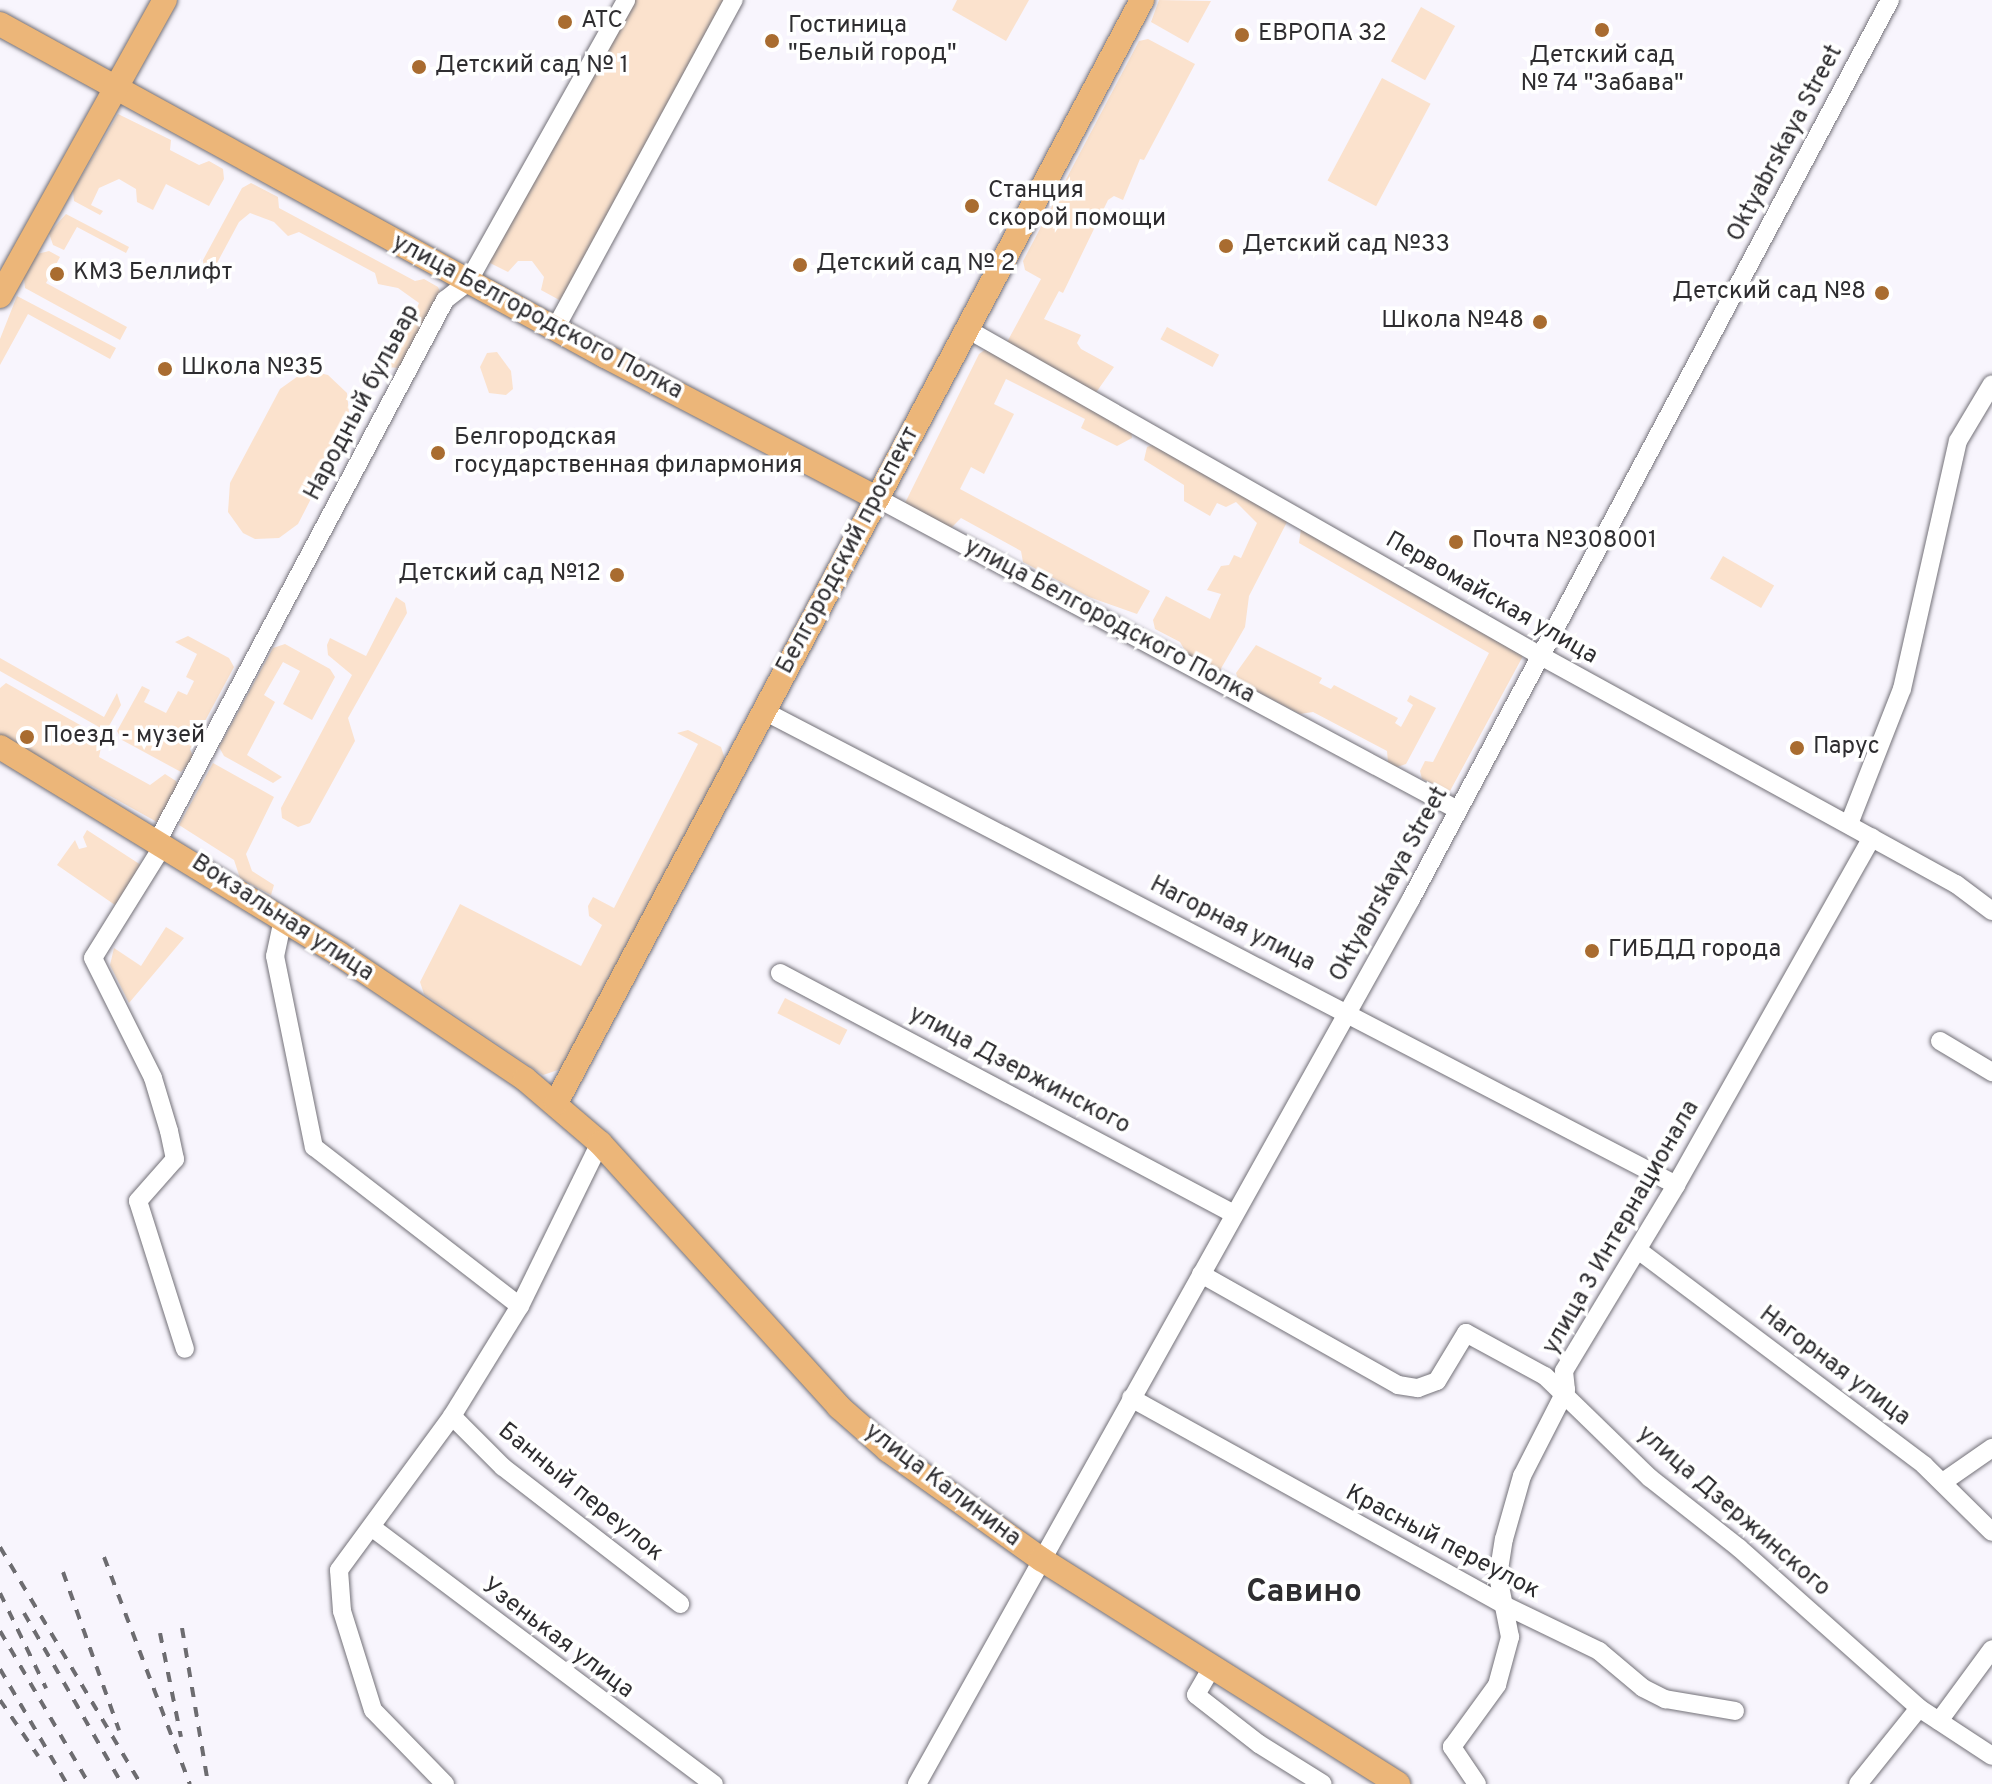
<!DOCTYPE html>
<html>
<head>
<meta charset="utf-8">
<style>
  body { margin:0 }
  #map { position:relative; width:1992px; height:1784px; overflow:hidden; background:#f8f5fd; font-family:Overpass,sans-serif }
  div>[style] { position:absolute }
  [style*='--x'] { left:calc(var(--x)*1px); top:calc(var(--y)*1px); width:calc(var(--w)*1px); rotate:calc(var(--a)*1deg) }
  .green>* { inset:0; background:#fbe2cd; transform-origin:0 0 }
  .roads { filter:drop-shadow(0 0 2px #737178) drop-shadow(0 0 2px #737178) }
  .minor>* { height:18px; margin:-9px; padding:0 9px; transform-origin:9px; border-radius:9px; background:#fff }
  .major>* { height:24px; margin:-12px; padding:0 12px; transform-origin:12px; border-radius:12px; background:#ecb679 }
  .rail>* { height:4px; margin-top:-2px; transform-origin:0; background:repeating-linear-gradient(90deg,#6d6c70 0 10px,transparent 0 20px) }
  .dots>* { width:22px; height:22px; translate:-50% -50%; box-sizing:border-box; border:4px solid #fff; border-radius:50% }
  span { translate:-50% -50%; white-space:nowrap; text-align:center; line-height:1.15; -webkit-text-stroke:7px #fff; paint-order:stroke }
  .poi-label { font-size:24px; color:#2e2d30 }
  .left { translate:0 -50%; text-align:left }
  .right { translate:-100% -50%; text-align:right }
  .street-label { font-size:24px; color:#2e2d30 }
  .district-label { font-size:32px; color:#2e2d30; font-weight:700 }
</style>
</head>
<body>
<div id="map">
  <div class="green">
    <div style="clip-path:polygon(627px 0,727px 0,563px 302px,541px 290px,544px 277px,532px 261px,518px 261px,508px 272px,482px 259px)"></div>
    <div style="clip-path:polygon(957px 0,1029px 0,1006px 41px,952px 10px)"></div>
    <div style="clip-path:polygon(1159px 0,1211px 1px,1188px 43px,1151px 22px)"></div>
    <div style="left:1421px;top:7px;width:39px;height:62px;rotate:29deg"></div>
    <div style="clip-path:polygon(1148px 39px,1195px 64px,1144px 160px,1140px 159px,1123px 200px,1114px 196px,1108px 200px,1063px 293px,1059px 291px,1044px 319px,1081px 335px,1077px 343px,1081px 349px,1114px 367px,1095px 394px,1006px 344px,1041px 279px,1025px 270px,1023px 261px,1139px 41px)"></div>
    <div style="left:1382px;top:78px;width:55px;height:116px;rotate:28deg"></div>
    <div style="clip-path:polygon(118px 114px,171px 140px,170px 150px,199px 165px,209px 161px,223px 169px,224px 179px,209px 206px,166px 184px,153px 210px,137px 202px,136px 189px,119px 179px,99px 188px,91px 205px,103px 211px,100px 215px,74px 201px,73px 191px)"></div>
    <div style="clip-path:polygon(251px 183px,278px 197px,279px 208px,415px 281px,424px 279px,438px 287px,441px 294px,400px 368px,385px 367px,401px 347px,419px 303px,398px 288px,378px 284px,375px 273px,299px 232px,288px 236px,274px 222px,250px 213px,239px 222px,217px 263px,216px 277px,204px 270px,203px 260px,242px 188px)"></div>
    <div style="clip-path:polygon(66px 214px,129px 247px,126px 253px,77px 227px,64px 250px,53px 245px,49px 233px)"></div>
    <div style="clip-path:polygon(49px 251px,60px 257px,46px 283px,127px 327px,120px 340px,25px 288px,24px 278px,37px 254px)"></div>
    <div style="clip-path:polygon(17px 296px,116px 348px,110px 359px,28px 314px,0 365px,0 339px)"></div>
    <div style="left:1167px;top:327px;width:59px;height:14px;rotate:28deg"></div>
    <div style="clip-path:polygon(986px 349px,1131px 430px,1132px 438px,1117px 446px,1081px 428px,1085px 419px,1006px 379px,994px 404px,1014px 414px,984px 474px,971px 467px,960px 489px,1150px 591px,1137px 614px,1089px 597px,1023px 562px,1021px 551px,961px 518px,951px 528px,905px 503px,979px 354px)"></div>
    <div style="clip-path:polygon(497px 352px,511px 371px,513px 389px,506px 395px,489px 393px,480px 367px,487px 353px)"></div>
    <div style="clip-path:polygon(315px 372px,328px 375px,347px 393px,350px 423px,298px 524px,279px 538px,255px 539px,243px 533px,228px 512px,230px 483px,280px 389px,301px 374px)"></div>
    <div style="clip-path:polygon(1155px 444px,1287px 522px,1249px 596px,1245px 627px,1219px 672px,1188px 656px,1180px 642px,1155px 629px,1153px 620px,1166px 596px,1210px 619px,1221px 594px,1207px 590px,1221px 566px,1229px 565px,1234px 555px,1241px 558px,1257px 523px,1236px 502px,1226px 507px,1217px 503px,1210px 516px,1184px 501px,1184px 485px,1144px 460px,1147px 447px)"></div>
    <div style="clip-path:polygon(1301px 529px,1523px 656px,1450px 791px,1422px 779px,1420px 771px,1425px 761px,1433px 762px,1489px 653px,1299px 543px)"></div>
    <div style="left:1723px;top:556px;width:59px;height:26px;rotate:30deg"></div>
    <div style="clip-path:polygon(396px 597px,405px 603px,407px 613px,348px 718px,355px 741px,310px 823px,298px 827px,282px 818px,281px 808px,352px 675px,328px 655px,327px 645px,330px 638px,366px 656px)"></div>
    <div style="clip-path:polygon(188px 636px,229px 658px,234px 667px,190px 749px,194px 758px,181px 772px,122px 740px,117px 731px,142px 686px,150px 690px,144px 702px,166px 713px,178px 691px,187px 695px,194px 681px,186px 677px,197px 654px,175px 642px)"></div>
    <div style="clip-path:polygon(285px 644px,330px 669px,335px 677px,312px 720px,283px 704px,300px 671px,283px 662px,264px 695px,275px 702px,247px 755px,282px 777px,273px 783px,224px 756px,219px 747px,273px 648px)"></div>
    <div style="clip-path:polygon(1256px 645px,1322px 678px,1319px 683px,1331px 689px,1334px 685px,1398px 718px,1395px 723px,1401px 727px,1413px 705px,1407px 701px,1410px 695px,1436px 708px,1406px 764px,1397px 767px,1388px 762px,1387px 751px,1313px 712px,1300px 714px,1239px 682px,1236px 673px)"></div>
    <div style="clip-path:polygon(0 658px,104px 717px,117px 693px,121px 705px,109px 726px,99px 727px,0 671px)"></div>
    <div style="clip-path:polygon(6px 683px,103px 738px,99px 757px,150px 785px,165px 774px,176px 781px,178px 787px,157px 822px,0 735px,0 688px)"></div>
    <div style="clip-path:polygon(688px 730px,721px 747px,725px 759px,561px 1069px,543px 1075px,424px 994px,420px 982px,460px 904px,581px 966px,602px 925px,589px 916px,588px 906px,593px 897px,614px 908px,698px 744px,677px 733px)"></div>
    <div style="clip-path:polygon(213px 763px,274px 797px,246px 854px,252px 871px,274px 885px,271px 895px,240px 878px,234px 860px,179px 825px)"></div>
    <div style="clip-path:polygon(87px 830px,141px 865px,115px 905px,57px 865px,75px 840px,79px 849px,87px 847px,83px 837px)"></div>
    <div style="clip-path:polygon(166px 927px,184px 938px,129px 1003px,110px 965px,114px 948px,141px 966px)"></div>
    <div style="left:785px;top:998px;width:70px;height:17px;rotate:27deg"></div>
  </div>
  <div class="roads">
    <div class="minor">
      <div style="--x:555;--y:329;--w:375;--a:-61.5"></div>
      <div style="--x:967;--y:329;--w:661;--a:29.67"></div>
      <div style="--x:1541;--y:656;--w:474;--a:28.8"></div>
      <div style="--x:1956;--y:884;--w:45;--a:36.9"></div>
      <div style="--x:877;--y:498;--w:659;--a:28.24"></div>
      <div style="--x:764;--y:711;--w:1028;--a:27.46"></div>
      <div style="--x:1849;--y:824;--w:145;--a:-68.6"></div>
      <div style="--x:1902;--y:689;--w:254;--a:-77.3"></div>
      <div style="--x:1958;--y:441;--w:66;--a:-59.2"></div>
      <div style="--x:158;--y:840;--w:612;--a:-62.01"></div>
      <div style="--x:445;--y:300;--w:29;--a:-38"></div>
      <div style="--x:468;--y:282;--w:323;--a:-60.7"></div>
      <div style="--x:164;--y:844;--w:134;--a:121.9"></div>
      <div style="--x:93;--y:958;--w:134;--a:63.4"></div>
      <div style="--x:153;--y:1078;--w:55;--a:73.2"></div>
      <div style="--x:169;--y:1131;--w:29;--a:78"></div>
      <div style="--x:175;--y:1159;--w:56;--a:131.4"></div>
      <div style="--x:138;--y:1201;--w:155;--a:72.4"></div>
      <div style="--x:283;--y:919;--w:38;--a:102"></div>
      <div style="--x:275;--y:956;--w:195;--a:78.5"></div>
      <div style="--x:314;--y:1147;--w:260;--a:37.7"></div>
      <div style="--x:780;--y:973;--w:514;--a:27.96"></div>
      <div style="--x:1940;--y:1041;--w:61;--a:30.8"></div>
      <div style="--x:1638;--y:1250;--w:358;--a:36.9"></div>
      <div style="--x:1924;--y:1465;--w:95;--a:44.6"></div>
      <div style="--x:1201;--y:1274;--w:226;--a:29.4"></div>
      <div style="--x:1398;--y:1385;--w:20;--a:9"></div>
      <div style="--x:1418;--y:1388;--w:20;--a:-20"></div>
      <div style="--x:1437;--y:1381;--w:56;--a:-58.9"></div>
      <div style="--x:1466;--y:1333;--w:90;--a:28.6"></div>
      <div style="--x:1545;--y:1376;--w:146;--a:44.2"></div>
      <div style="--x:1650;--y:1478;--w:113;--a:38.2"></div>
      <div style="--x:1739;--y:1548;--w:241;--a:41.6"></div>
      <div style="--x:1919;--y:1708;--w:87;--a:33.3"></div>
      <div style="--x:1131;--y:1398;--w:427;--a:29"></div>
      <div style="--x:1504;--y:1605;--w:106;--a:25.8"></div>
      <div style="--x:1599;--y:1651;--w:57;--a:40.1"></div>
      <div style="--x:1643;--y:1688;--w:25;--a:27"></div>
      <div style="--x:1665;--y:1699;--w:71;--a:9.7"></div>
      <div style="--x:452;--y:1416;--w:72;--a:45"></div>
      <div style="--x:503;--y:1467;--w:224;--a:37.7"></div>
      <div style="--x:1943;--y:1482;--w:60;--a:-34.8"></div>
      <div style="--x:374;--y:1529;--w:425;--a:36.9"></div>
      <div style="--x:1212;--y:1667;--w:32;--a:120"></div>
      <div style="--x:1196;--y:1695;--w:80;--a:37.9"></div>
      <div style="--x:1259;--y:1744;--w:75;--a:32"></div>
      <div style="--x:1939;--y:1721;--w:89;--a:-53.6"></div>
      <div style="--x:445;--y:1784;--w:103;--a:-134.2"></div>
      <div style="--x:373;--y:1710;--w:104;--a:-107.4"></div>
      <div style="--x:342;--y:1611;--w:41;--a:-94.2"></div>
      <div style="--x:339;--y:1570;--w:191;--a:-53.7"></div>
      <div style="--x:452;--y:1416;--w:129;--a:-58.3"></div>
      <div style="--x:520;--y:1306;--w:182;--a:-63.9"></div>
      <div style="--x:917;--y:1784;--w:1014;--a:-60.83"></div>
      <div style="--x:1411;--y:899;--w:1019;--a:-61.95"></div>
      <div style="--x:1477;--y:1784;--w:45;--a:-124"></div>
      <div style="--x:1452;--y:1747;--w:77;--a:-54"></div>
      <div style="--x:1497;--y:1685;--w:50;--a:-74.8"></div>
      <div style="--x:1510;--y:1637;--w:62;--a:-101.1"></div>
      <div style="--x:1498;--y:1576;--w:37;--a:-81"></div>
      <div style="--x:1504;--y:1539;--w:66;--a:-74.1"></div>
      <div style="--x:1522;--y:1476;--w:97;--a:-62.9"></div>
      <div style="--x:1566;--y:1390;--w:19;--a:-96"></div>
      <div style="--x:1564;--y:1371;--w:217;--a:-58.9"></div>
      <div style="--x:1676;--y:1185;--w:399;--a:-60.6"></div>
      <div style="--x:1858;--y:1784;--w:97;--a:-51.2"></div>
    </div>
    <div class="major">
      <div style="--x:0;--y:24;--w:690;--a:28.76"></div>
      <div style="--x:605;--y:356;--w:307;--a:27.6"></div>
      <div style="--x:0;--y:296;--w:339;--a:-60.9"></div>
      <div style="--x:0;--y:747;--w:397;--a:31.4"></div>
      <div style="--x:339;--y:954;--w:224;--a:33.9"></div>
      <div style="--x:525;--y:1079;--w:99;--a:40.5"></div>
      <div style="--x:600;--y:1143;--w:356;--a:47.8"></div>
      <div style="--x:839;--y:1407;--w:65;--a:41.3"></div>
      <div style="--x:888;--y:1450;--w:188;--a:35.5"></div>
      <div style="--x:1041;--y:1559;--w:422;--a:32.2"></div>
      <div style="--x:556;--y:1103;--w:1249;--a:-62.02"></div>
    </div>
  </div>
  <div class="rail">
    <div style="--x:0;--y:1547;--w:276;--a:59.3"></div>
    <div style="--x:104;--y:1557;--w:243;--a:69.3"></div>
    <div style="--x:63;--y:1572;--w:168;--a:70.5"></div>
    <div style="--x:0;--y:1593;--w:106;--a:64.2"></div>
    <div style="--x:24;--y:1613;--w:197;--a:60.2"></div>
    <div style="--x:182;--y:1628;--w:158;--a:80.5"></div>
    <div style="--x:0;--y:1631;--w:177;--a:59.8"></div>
    <div style="--x:160;--y:1633;--w:106;--a:78.6"></div>
    <div style="--x:0;--y:1669;--w:133;--a:59.8"></div>
    <div style="--x:0;--y:1700;--w:68;--a:55.8"></div>
  </div>
  <div class="dots">
    <div style="left:565px;top:22px;background:#a96c30"></div>
    <div style="left:1602px;top:30px;background:#a96c30"></div>
    <div style="left:1242px;top:35px;background:#a96c30"></div>
    <div style="left:772px;top:41px;background:#a96c30"></div>
    <div style="left:419px;top:67px;background:#a96c30"></div>
    <div style="left:972px;top:206px;background:#a96c30"></div>
    <div style="left:1226px;top:246px;background:#a96c30"></div>
    <div style="left:800px;top:265px;background:#a96c30"></div>
    <div style="left:57px;top:274px;background:#a96c30"></div>
    <div style="left:1882px;top:293px;background:#a96c30"></div>
    <div style="left:1540px;top:322px;background:#a96c30"></div>
    <div style="left:165px;top:369px;background:#a96c30"></div>
    <div style="left:438px;top:453px;background:#a96c30"></div>
    <div style="left:1456px;top:542px;background:#a96c30"></div>
    <div style="left:617px;top:575px;background:#a96c30"></div>
    <div style="left:27px;top:737px;background:#a96c30"></div>
    <div style="left:1797px;top:748px;background:#a96c30"></div>
    <div style="left:1592px;top:951px;background:#a96c30"></div>
  </div>
  <div class="poi-label">
    <span class="left" style="left:581px;top:22px">АТС</span>
    <span class="left" style="left:788px;top:41px">Гостиница<br>"Белый город"</span>
    <span class="left" style="left:1258px;top:35px">ЕВРОПА 32</span>
    <span style="left:1602px;top:71px">Детский сад<br>№ 74 "Забава"</span>
    <span class="left" style="left:435px;top:67px">Детский сад № 1</span>
    <span class="left" style="left:988px;top:206px">Станция<br>скорой помощи</span>
    <span class="left" style="left:1242px;top:246px">Детский сад №33</span>
    <span class="left" style="left:816px;top:265px">Детский сад № 2</span>
    <span class="left" style="left:73px;top:274px">КМЗ Беллифт</span>
    <span class="right" style="left:1866px;top:293px">Детский сад №8</span>
    <span class="right" style="left:1524px;top:322px">Школа №48</span>
    <span class="left" style="left:181px;top:369px">Школа №35</span>
    <span class="left" style="left:454px;top:453px">Белгородская<br>государственная филармония</span>
    <span class="left" style="left:1472px;top:542px">Почта №308001</span>
    <span class="right" style="left:601px;top:575px">Детский сад №12</span>
    <span class="left" style="left:43px;top:737px">Поезд - музей</span>
    <span class="left" style="left:1813px;top:748px">Парус</span>
    <span class="left" style="left:1608px;top:951px">ГИБДД города</span>
  </div>
  <div class="street-label">
    <span style="left:1786px;top:144px;rotate:-62deg">Oktyabrskaya Street</span>
    <span style="left:537px;top:318px;rotate:28deg">улица Белгородского Полка</span>
    <span style="left:363px;top:403px;rotate:-62deg">Народный бульвар</span>
    <span style="left:849px;top:551px;rotate:-62deg">Белгородский проспект</span>
    <span style="left:1491px;top:599px;rotate:30deg">Первомайская улица</span>
    <span style="left:1109px;top:622px;rotate:28deg">улица Белгородского Полка</span>
    <span style="left:1390px;top:885px;rotate:-61deg">Oktyabrskaya Street</span>
    <span style="left:282px;top:919px;rotate:33deg">Вокзальная улица</span>
    <span style="left:1232px;top:925px;rotate:27deg">Нагорная улица</span>
    <span style="left:1019px;top:1071px;rotate:28deg">улица Дзержинского</span>
    <span style="left:1622px;top:1228px;rotate:-60deg">улица 3 Интернационала</span>
    <span style="left:1834px;top:1367px;rotate:37deg">Нагорная улица</span>
    <span style="left:942px;top:1486px;rotate:37deg">улица Калинина</span>
    <span style="left:580px;top:1493px;rotate:39deg">Банный переулок</span>
    <span style="left:1733px;top:1512px;rotate:41deg">улица Дзержинского</span>
    <span style="left:1442px;top:1543px;rotate:28deg">Красный переулок</span>
    <span style="left:557px;top:1639px;rotate:37deg">Узенькая улица</span>
  </div>
  <div class="district-label">
    <span style="left:1304px;top:1593px">Савино</span>
  </div>
</div>
</body>
</html>
